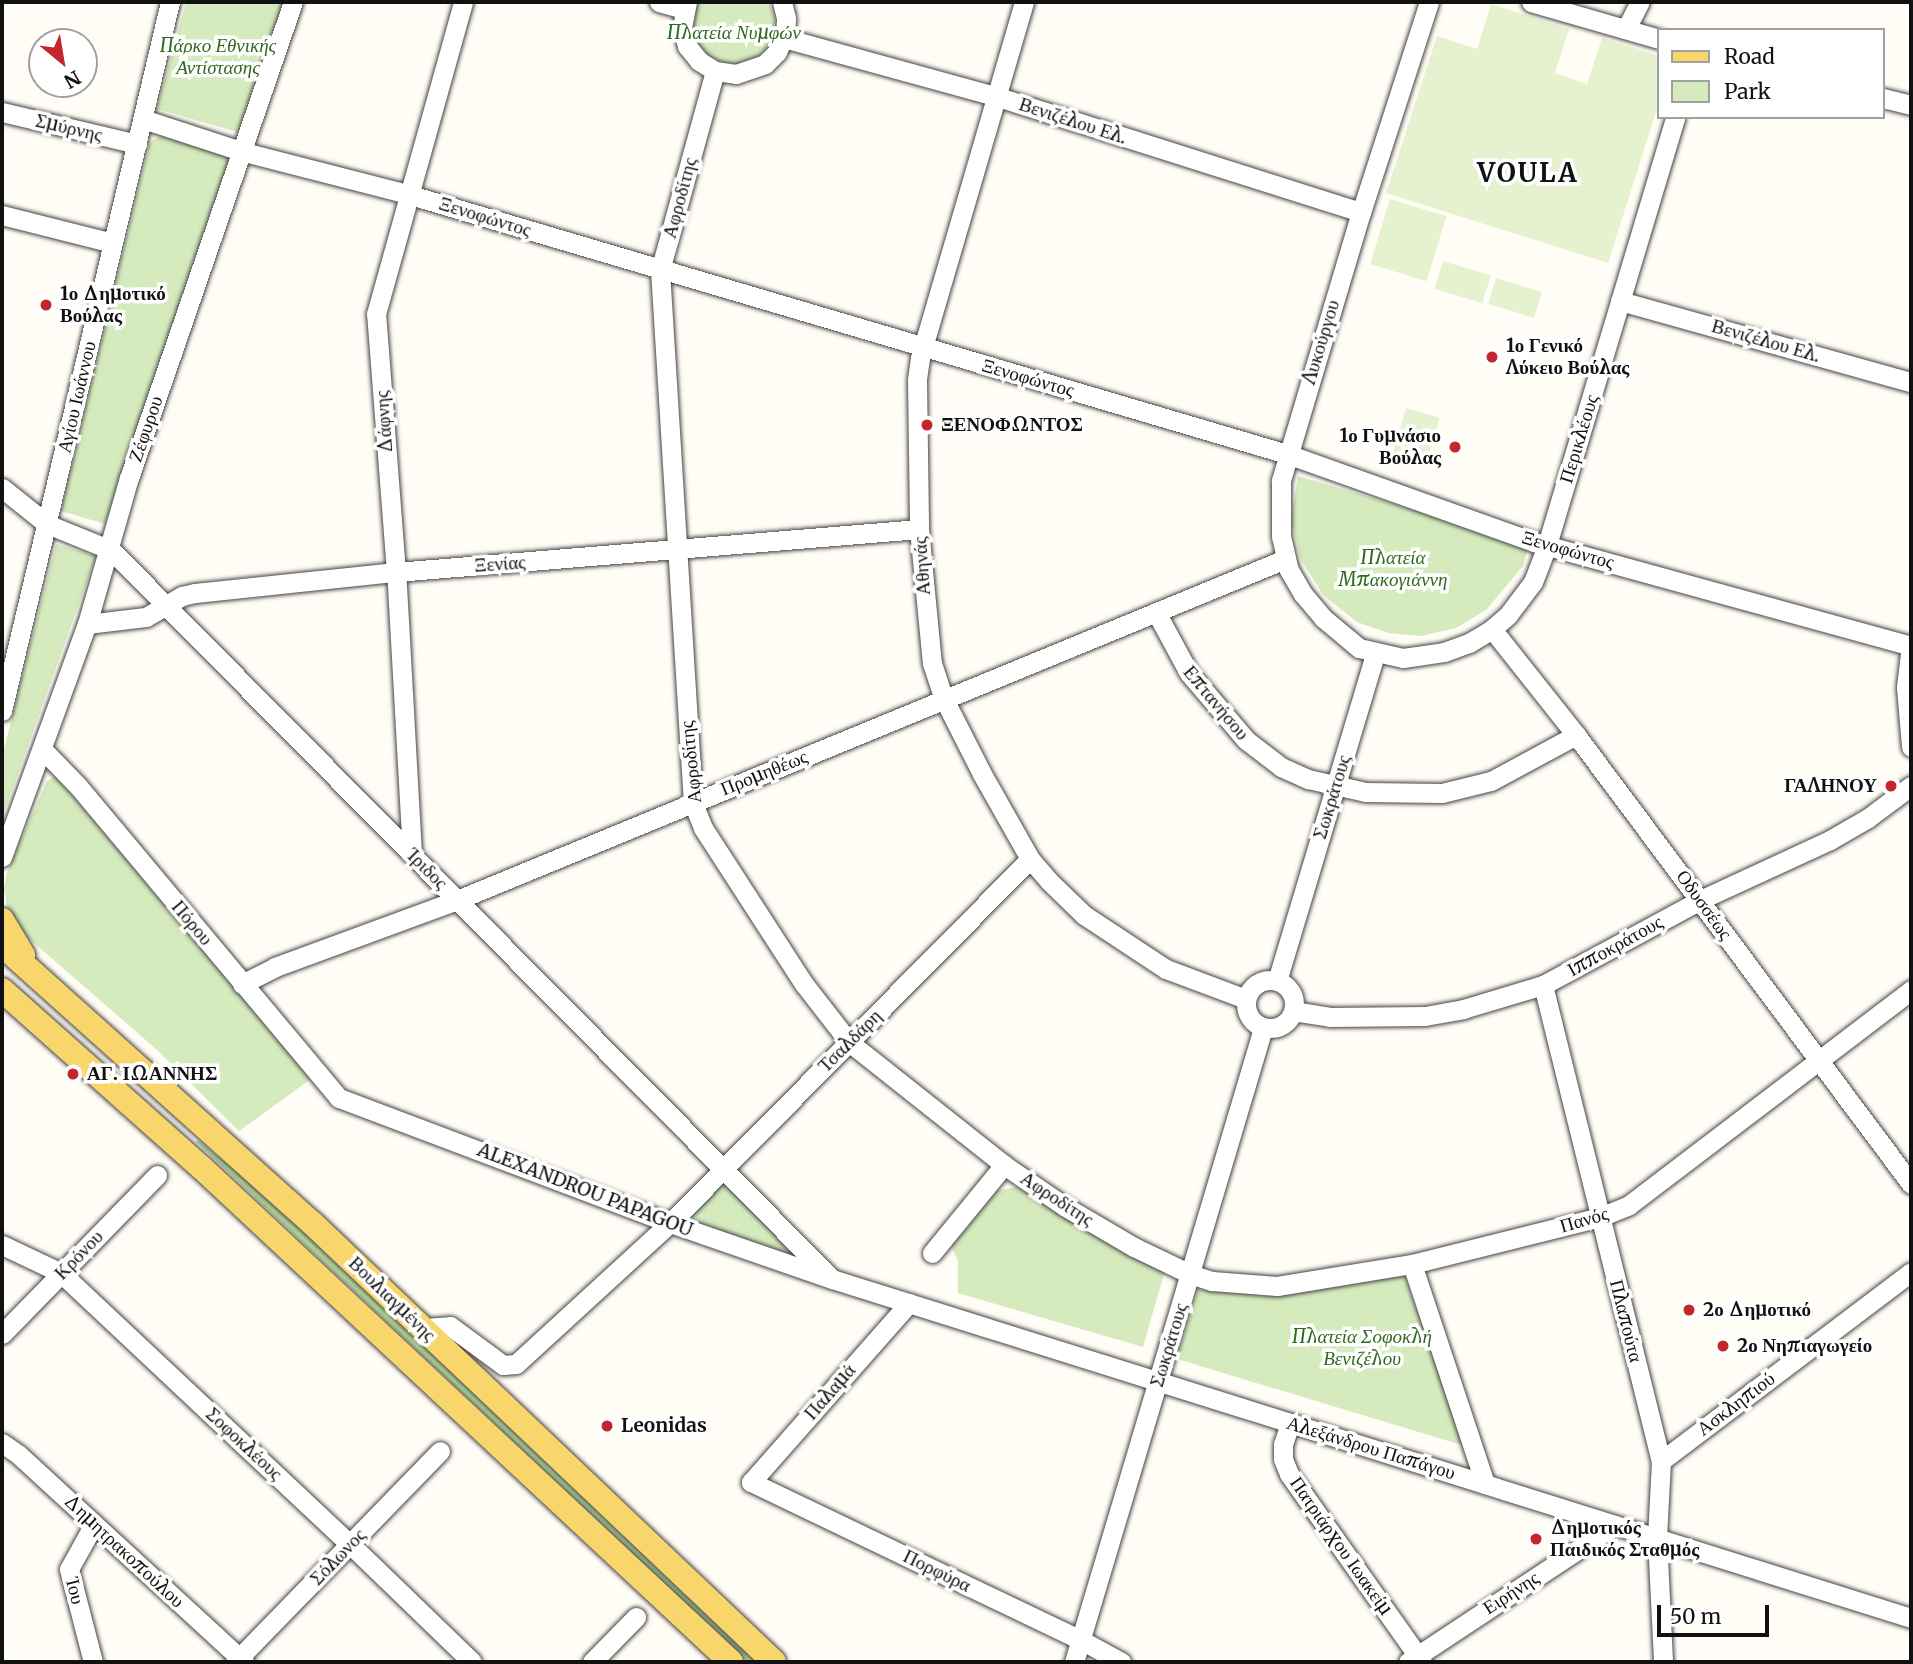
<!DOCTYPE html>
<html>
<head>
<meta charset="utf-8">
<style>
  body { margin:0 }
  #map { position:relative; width:1913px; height:1664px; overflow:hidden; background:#fffdf5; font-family:Merriweather,serif }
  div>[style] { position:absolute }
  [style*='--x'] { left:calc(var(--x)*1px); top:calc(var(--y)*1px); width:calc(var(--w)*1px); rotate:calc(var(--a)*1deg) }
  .green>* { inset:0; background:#d5ebbd }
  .forest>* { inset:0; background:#b9dc9c }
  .pitch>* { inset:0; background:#e6f2cf; transform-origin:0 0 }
  .roads { filter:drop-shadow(0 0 2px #444) drop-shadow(0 0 2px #444) }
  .minor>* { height:19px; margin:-9.5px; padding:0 9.5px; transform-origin:9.5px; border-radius:9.5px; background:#fff }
  .minor>.ring { margin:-9.5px; padding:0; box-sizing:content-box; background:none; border:19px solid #fff; border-radius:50% }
  .major>* { height:24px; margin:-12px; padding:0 12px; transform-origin:12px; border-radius:12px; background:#f9d66b }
  .dots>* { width:19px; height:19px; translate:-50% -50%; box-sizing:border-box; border:4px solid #fff; border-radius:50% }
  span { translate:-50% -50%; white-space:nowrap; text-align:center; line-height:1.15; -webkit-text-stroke:7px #fff; paint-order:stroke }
  .park-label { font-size:19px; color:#2f6b1f; font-style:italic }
  .street-label { font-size:19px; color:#111 }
  .poi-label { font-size:19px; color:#111; font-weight:700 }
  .left { translate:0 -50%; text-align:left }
  .right { translate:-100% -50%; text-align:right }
  .district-label { font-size:26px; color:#111; font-weight:700; letter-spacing:2px }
  .frame { position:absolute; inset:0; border:4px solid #111; pointer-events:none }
  .legend { position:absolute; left:1657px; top:28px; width:228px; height:91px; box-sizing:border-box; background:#fff; border:2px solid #a0a0a0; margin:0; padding:9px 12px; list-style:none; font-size:21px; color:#111 }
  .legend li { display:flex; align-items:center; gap:14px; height:35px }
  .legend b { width:35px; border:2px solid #a0a0a0 }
  .north { position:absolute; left:28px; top:28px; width:70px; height:70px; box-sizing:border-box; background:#fff; border:2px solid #a0a0a0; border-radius:50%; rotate:150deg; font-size:19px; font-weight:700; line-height:28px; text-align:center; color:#111 }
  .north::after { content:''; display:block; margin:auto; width:24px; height:32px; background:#c4262e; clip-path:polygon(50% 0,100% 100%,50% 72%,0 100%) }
  .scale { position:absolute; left:1657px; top:1605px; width:112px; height:32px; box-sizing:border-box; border:4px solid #111; border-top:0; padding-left:9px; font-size:21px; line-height:24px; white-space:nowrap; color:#111; -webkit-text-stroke:5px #fff; paint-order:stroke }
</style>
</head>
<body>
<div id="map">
  <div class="green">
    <div style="clip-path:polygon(186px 2px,283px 2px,241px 133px,157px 109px)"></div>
    <div style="clip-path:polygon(699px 2px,769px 2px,775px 18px,774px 35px,766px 49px,754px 59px,738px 64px,722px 63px,708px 55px,697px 43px,692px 28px,694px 11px)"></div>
    <div style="clip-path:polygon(165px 133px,232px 156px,105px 524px,61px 511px,150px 142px)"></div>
    <div style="clip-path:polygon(1298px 476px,1529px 544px,1523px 566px,1486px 610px,1456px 628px,1421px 636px,1388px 633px,1357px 622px,1324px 596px,1301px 560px,1291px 521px)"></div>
    <div style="clip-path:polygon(56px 544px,96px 556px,2px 818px,2px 757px)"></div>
    <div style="clip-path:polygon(56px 776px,311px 1079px,239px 1131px,156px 1049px,18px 929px,8px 910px,4px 890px,7px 872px,47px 781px)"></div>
    <div style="clip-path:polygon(721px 1180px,796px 1256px,793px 1262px,684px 1217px)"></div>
    <div style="clip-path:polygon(1017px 1187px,1093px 1233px,1166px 1267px,1143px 1347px,958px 1293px,958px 1261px,951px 1245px,995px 1191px)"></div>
    <div style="clip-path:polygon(1404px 1274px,1465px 1446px,1177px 1359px,1198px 1290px,1307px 1288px)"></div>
  </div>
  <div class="forest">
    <div style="clip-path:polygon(198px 1140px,261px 1192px,756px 1662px,748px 1662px,196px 1142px)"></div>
  </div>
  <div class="pitch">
    <div style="clip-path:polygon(1491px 4px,1569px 29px,1555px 73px,1587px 84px,1602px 38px,1659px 56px,1659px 103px,1608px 263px,1386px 193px,1437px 36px,1477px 49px)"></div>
    <div style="left:1390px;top:199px;width:59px;height:68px;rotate:17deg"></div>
    <div style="left:1443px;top:261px;width:50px;height:29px;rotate:17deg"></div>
    <div style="left:1496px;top:278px;width:48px;height:27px;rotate:17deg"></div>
    <div style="left:1406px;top:408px;width:35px;height:52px;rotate:16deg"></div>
  </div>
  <div class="roads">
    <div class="minor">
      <div style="--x:659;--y:2;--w:26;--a:16"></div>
      <div style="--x:687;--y:2;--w:26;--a:101"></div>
      <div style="--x:682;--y:28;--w:19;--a:74"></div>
      <div style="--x:687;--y:46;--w:19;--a:51"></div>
      <div style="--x:699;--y:61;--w:19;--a:32"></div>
      <div style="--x:715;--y:71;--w:21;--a:8"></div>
      <div style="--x:736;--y:74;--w:31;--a:-19"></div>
      <div style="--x:765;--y:64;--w:17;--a:-45"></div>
      <div style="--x:777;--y:52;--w:20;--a:-66"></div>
      <div style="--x:785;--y:34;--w:16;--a:-86"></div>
      <div style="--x:786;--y:18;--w:16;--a:-104"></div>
      <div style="--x:1024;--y:2;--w:371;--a:106.3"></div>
      <div style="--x:920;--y:358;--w:22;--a:98"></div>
      <div style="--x:917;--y:380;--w:149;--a:89.2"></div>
      <div style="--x:919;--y:529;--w:135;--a:84.5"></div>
      <div style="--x:932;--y:663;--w:38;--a:72"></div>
      <div style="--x:944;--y:699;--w:84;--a:63.1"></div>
      <div style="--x:982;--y:774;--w:98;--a:60.5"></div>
      <div style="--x:1030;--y:859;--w:29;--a:49"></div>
      <div style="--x:1049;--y:881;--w:49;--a:44.2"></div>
      <div style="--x:1084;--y:915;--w:98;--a:33.4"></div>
      <div style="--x:1166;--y:969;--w:85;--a:20.6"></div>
      <div style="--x:1429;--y:2;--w:221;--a:107.9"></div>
      <div style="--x:1361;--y:212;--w:281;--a:106.6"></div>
      <div style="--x:1281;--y:481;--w:55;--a:90"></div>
      <div style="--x:1281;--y:536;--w:35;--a:77"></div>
      <div style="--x:1289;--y:570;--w:28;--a:60"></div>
      <div style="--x:1303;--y:594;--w:31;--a:50"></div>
      <div style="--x:1323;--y:618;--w:47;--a:39.8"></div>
      <div style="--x:1359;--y:648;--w:45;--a:12.8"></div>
      <div style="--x:1403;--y:658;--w:41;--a:-8.3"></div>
      <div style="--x:1444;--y:652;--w:27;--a:-20"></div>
      <div style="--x:1469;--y:643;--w:27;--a:-31"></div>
      <div style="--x:1492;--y:629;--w:21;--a:-41"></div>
      <div style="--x:1508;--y:615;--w:41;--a:-52.9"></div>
      <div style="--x:1533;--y:582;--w:40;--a:-69"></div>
      <div style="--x:1547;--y:545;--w:447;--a:-73.3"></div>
      <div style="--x:1531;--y:2;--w:133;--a:16.1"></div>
      <div style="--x:1626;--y:29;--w:30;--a:-63"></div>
      <div style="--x:784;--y:38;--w:219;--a:15.4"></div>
      <div style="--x:995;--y:96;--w:384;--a:17.6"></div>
      <div style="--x:715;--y:71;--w:206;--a:105.4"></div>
      <div style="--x:660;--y:270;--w:534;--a:86.46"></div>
      <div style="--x:693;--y:803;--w:27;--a:68"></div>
      <div style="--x:703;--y:828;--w:186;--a:57.1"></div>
      <div style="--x:804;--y:984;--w:73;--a:52.2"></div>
      <div style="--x:849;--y:1042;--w:198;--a:38.4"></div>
      <div style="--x:1004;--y:1165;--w:73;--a:34.3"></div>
      <div style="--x:1064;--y:1206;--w:81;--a:30.4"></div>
      <div style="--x:1134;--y:1247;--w:62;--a:25.7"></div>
      <div style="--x:1190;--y:1274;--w:23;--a:18"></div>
      <div style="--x:1212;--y:1281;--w:65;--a:4.4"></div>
      <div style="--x:1277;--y:1286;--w:137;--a:-9.3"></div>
      <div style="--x:1412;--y:1264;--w:194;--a:-14"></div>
      <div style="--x:1600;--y:1217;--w:31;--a:-22"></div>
      <div style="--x:1629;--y:1205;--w:355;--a:-37.3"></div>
      <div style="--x:1883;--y:98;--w:29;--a:14"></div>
      <div style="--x:2;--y:112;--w:139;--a:13.3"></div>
      <div style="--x:143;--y:119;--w:106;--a:18.1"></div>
      <div style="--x:244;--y:152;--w:168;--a:14.4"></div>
      <div style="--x:407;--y:194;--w:918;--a:16.46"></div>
      <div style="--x:1287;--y:454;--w:262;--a:19.6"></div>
      <div style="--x:1534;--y:542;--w:391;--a:15.4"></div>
      <div style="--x:2;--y:215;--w:114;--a:14.2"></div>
      <div style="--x:1620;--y:301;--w:302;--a:15.6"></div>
      <div style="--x:2;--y:488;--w:58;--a:38.7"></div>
      <div style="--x:47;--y:524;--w:69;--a:22.1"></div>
      <div style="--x:111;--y:550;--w:1020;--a:45.32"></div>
      <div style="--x:1156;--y:612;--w:69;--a:61.6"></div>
      <div style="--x:1189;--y:673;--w:88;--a:49.6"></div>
      <div style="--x:1246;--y:740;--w:44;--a:37.6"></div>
      <div style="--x:1281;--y:767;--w:30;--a:24"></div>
      <div style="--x:1308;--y:779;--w:58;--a:12.8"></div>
      <div style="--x:1365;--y:792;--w:77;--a:0.7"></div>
      <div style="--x:1442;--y:793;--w:50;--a:-13.8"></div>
      <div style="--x:1491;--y:781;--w:97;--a:-28.4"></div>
      <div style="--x:87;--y:624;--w:59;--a:-6.8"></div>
      <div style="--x:146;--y:617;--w:42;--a:-30.3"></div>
      <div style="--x:182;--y:596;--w:13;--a:-13"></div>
      <div style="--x:195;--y:593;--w:202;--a:-6"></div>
      <div style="--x:396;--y:572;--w:525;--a:-4.7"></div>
      <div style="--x:1492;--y:629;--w:135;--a:51.6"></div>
      <div style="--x:1576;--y:735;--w:560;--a:53.27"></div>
      <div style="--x:1911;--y:645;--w:42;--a:96.8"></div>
      <div style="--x:1906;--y:687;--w:60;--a:85.2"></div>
      <div style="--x:2;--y:711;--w:729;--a:-76.67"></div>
      <div style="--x:43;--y:750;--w:50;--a:45.8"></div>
      <div style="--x:78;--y:786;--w:407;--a:50.1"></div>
      <div style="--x:339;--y:1098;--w:354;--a:20.7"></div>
      <div style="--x:670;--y:1223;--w:171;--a:19.1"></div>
      <div style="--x:832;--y:1279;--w:1131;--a:17.44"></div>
      <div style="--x:412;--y:854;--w:282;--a:-93.2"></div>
      <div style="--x:396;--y:572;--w:259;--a:-94.4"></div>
      <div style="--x:376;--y:314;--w:324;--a:-74.4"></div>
      <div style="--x:2;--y:857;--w:248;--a:-70"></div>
      <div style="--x:87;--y:624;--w:152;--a:-74"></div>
      <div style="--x:129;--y:478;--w:503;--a:-70.99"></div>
      <div class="ring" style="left:1246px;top:980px;width:29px;height:29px"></div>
      <div style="--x:1277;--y:981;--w:341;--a:-73.3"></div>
      <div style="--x:242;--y:984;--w:37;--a:-27"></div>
      <div style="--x:275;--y:967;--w:194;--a:-20.2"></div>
      <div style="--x:457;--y:900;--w:895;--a:-22.38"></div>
      <div style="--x:1543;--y:985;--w:490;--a:76.1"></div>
      <div style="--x:1661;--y:1461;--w:77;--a:93"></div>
      <div style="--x:1657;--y:1538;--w:124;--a:87.2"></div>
      <div style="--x:1293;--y:1011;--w:36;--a:9"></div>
      <div style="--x:1329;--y:1017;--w:96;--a:-0.6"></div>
      <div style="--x:1425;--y:1016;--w:39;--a:-10"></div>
      <div style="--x:1463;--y:1009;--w:84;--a:-16.7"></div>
      <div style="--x:1543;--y:985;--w:179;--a:-28.4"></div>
      <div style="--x:1700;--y:900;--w:143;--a:-24.8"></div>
      <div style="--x:1830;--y:840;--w:44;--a:-30.1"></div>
      <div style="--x:1868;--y:818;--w:54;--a:-36.7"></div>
      <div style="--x:2;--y:1245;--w:65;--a:25.4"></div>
      <div style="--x:61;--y:1273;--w:398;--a:43.2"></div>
      <div style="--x:351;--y:1545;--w:168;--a:44"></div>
      <div style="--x:932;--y:1253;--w:114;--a:-50.7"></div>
      <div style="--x:1412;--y:1264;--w:232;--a:71.6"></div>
      <div style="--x:909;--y:1303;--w:239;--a:131.4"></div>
      <div style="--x:751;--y:1482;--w:366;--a:25.6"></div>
      <div style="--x:1081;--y:1640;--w:46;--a:28.8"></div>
      <div style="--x:423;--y:1328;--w:27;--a:-4"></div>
      <div style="--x:450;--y:1326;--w:66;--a:36.3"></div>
      <div style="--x:503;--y:1365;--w:13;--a:-4"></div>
      <div style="--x:516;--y:1364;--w:209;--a:-42.5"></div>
      <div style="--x:670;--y:1223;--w:512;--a:-45.32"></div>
      <div style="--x:2;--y:1334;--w:222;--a:-45.7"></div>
      <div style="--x:1290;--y:1423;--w:22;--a:108"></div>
      <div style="--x:1283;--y:1444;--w:15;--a:90"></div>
      <div style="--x:1283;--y:1459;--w:16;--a:68"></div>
      <div style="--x:1289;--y:1474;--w:230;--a:54.7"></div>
      <div style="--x:2;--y:1443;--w:21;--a:35"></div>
      <div style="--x:19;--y:1455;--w:306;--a:42.6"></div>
      <div style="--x:1661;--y:1461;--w:313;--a:-37.1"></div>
      <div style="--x:93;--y:1662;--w:96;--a:-104.5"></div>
      <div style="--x:69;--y:1569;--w:51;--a:-60.9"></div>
      <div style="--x:235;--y:1662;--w:294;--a:-45.8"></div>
      <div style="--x:592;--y:1662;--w:63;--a:-45.6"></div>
      <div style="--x:1074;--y:1662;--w:662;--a:-73.4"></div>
      <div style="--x:1408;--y:1662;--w:248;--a:-33.5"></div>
    </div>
    <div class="major">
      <div style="--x:2;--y:920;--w:41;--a:59"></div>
      <div style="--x:2;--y:945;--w:416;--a:41.9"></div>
      <div style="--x:312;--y:1223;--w:637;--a:43.54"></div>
      <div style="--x:2;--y:990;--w:268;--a:41.7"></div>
      <div style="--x:202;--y:1168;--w:724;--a:43.04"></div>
    </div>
  </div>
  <div class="dots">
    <div style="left:46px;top:305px;background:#c4262e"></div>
    <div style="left:1492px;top:357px;background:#c4262e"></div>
    <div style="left:927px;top:425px;background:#c4262e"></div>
    <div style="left:1455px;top:447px;background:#c4262e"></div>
    <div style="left:1891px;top:786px;background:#c4262e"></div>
    <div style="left:73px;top:1074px;background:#c4262e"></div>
    <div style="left:1689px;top:1310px;background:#c4262e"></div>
    <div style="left:1723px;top:1346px;background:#c4262e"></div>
    <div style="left:607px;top:1426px;background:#c4262e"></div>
    <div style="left:1536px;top:1539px;background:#c4262e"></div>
  </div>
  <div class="park-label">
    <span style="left:734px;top:33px">Πλατεία Νυμφών</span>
    <span style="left:218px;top:57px">Πάρκο Εθνικής<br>Αντίστασης</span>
    <span style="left:1393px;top:569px">Πλατεία<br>Μπακογιάννη</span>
    <span style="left:1362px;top:1348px">Πλατεία Σοφοκλή<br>Βενιζέλου</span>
  </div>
  <div class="street-label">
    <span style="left:1073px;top:121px;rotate:18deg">Βενιζέλου Ελ.</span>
    <span style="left:69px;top:128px;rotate:13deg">Σμύρνης</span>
    <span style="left:680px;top:198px;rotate:-75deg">Αφροδίτης</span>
    <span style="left:485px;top:217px;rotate:17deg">Ξενοφώντος</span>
    <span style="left:1766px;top:341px;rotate:16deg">Βενιζέλου Ελ.</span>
    <span style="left:1321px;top:342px;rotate:-73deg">Λυκούργου</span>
    <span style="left:1028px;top:378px;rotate:16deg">Ξενοφώντος</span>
    <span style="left:77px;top:397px;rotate:-77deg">Αγίου Ιωάννου</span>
    <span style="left:384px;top:422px;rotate:-94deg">Δάφνης</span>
    <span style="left:146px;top:429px;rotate:-71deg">Ζέφυρου</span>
    <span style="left:1579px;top:439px;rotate:-73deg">Περικλέους</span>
    <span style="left:1568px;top:550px;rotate:16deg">Ξενοφώντος</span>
    <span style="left:500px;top:564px;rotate:-4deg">Ξενίας</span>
    <span style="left:922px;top:566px;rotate:-94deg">Αθηνάς</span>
    <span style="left:1216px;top:703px;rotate:50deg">Επτανήσου</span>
    <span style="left:691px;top:762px;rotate:-96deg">Αφροδίτης</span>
    <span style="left:764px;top:773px;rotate:-22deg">Προμηθέως</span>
    <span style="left:1332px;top:797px;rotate:-73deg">Σωκράτους</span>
    <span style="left:427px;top:869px;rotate:45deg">Ίριδος</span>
    <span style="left:1704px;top:905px;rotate:54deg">Οδυσσέως</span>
    <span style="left:192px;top:923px;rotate:50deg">Πόρου</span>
    <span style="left:1615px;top:946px;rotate:-29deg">Ιπποκράτους</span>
    <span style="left:850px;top:1041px;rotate:-45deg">Τσαλδάρη</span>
    <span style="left:585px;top:1190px;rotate:21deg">ALEXANDROU PAPAGOU</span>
    <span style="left:1057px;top:1199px;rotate:33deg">Αφροδίτης</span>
    <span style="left:1584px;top:1220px;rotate:-16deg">Πανός</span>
    <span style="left:79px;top:1255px;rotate:-46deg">Κρόνου</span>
    <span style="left:392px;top:1299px;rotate:44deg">Βουλιαγμένης</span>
    <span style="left:1626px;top:1321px;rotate:76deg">Πλαπούτα</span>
    <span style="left:1169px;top:1345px;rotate:-73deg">Σωκράτους</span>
    <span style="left:830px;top:1392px;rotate:-49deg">Παλαμά</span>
    <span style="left:1736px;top:1404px;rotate:-37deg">Ασκληπιού</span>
    <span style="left:244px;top:1444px;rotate:43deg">Σοφοκλέους</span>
    <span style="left:1371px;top:1448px;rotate:17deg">Αλεξάνδρου Παπάγου</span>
    <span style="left:1341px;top:1546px;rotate:55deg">Πατριάρχου Ιωακείμ</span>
    <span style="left:124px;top:1551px;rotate:43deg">Δημητρακοπούλου</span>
    <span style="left:338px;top:1557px;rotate:-46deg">Σόλωνος</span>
    <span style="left:937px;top:1571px;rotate:26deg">Πορφύρα</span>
    <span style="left:75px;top:1591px;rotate:76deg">Ίου</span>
    <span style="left:1511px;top:1593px;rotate:-33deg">Ειρήνης</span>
  </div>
  <div class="poi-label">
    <span class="left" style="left:60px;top:305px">1ο Δημοτικό<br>Βούλας</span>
    <span class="left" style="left:1506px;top:357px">1ο Γενικό<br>Λύκειο Βούλας</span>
    <span class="left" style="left:941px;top:425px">ΞΕΝΟΦΩΝΤΟΣ</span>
    <span class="right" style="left:1441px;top:447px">1ο Γυμνάσιο<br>Βούλας</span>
    <span class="right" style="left:1877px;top:786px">ΓΑΛΗΝΟΥ</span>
    <span class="left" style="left:87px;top:1074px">ΑΓ. ΙΩΑΝΝΗΣ</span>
    <span class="left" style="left:1703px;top:1310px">2ο Δημοτικό</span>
    <span class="left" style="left:1737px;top:1346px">2ο Νηπιαγωγείο</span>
    <span class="left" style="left:621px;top:1426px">Leonidas</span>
    <span class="left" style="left:1550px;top:1539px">Δημοτικός<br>Παιδικός Σταθμός</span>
  </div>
  <div class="district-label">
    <span style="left:1528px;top:173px">VOULA</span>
  </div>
  <div class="frame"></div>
  <ul class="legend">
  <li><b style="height:9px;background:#f9d66b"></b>Road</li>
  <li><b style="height:19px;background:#d5ebbd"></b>Park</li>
  </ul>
  <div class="north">N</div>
  <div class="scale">50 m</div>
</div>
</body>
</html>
